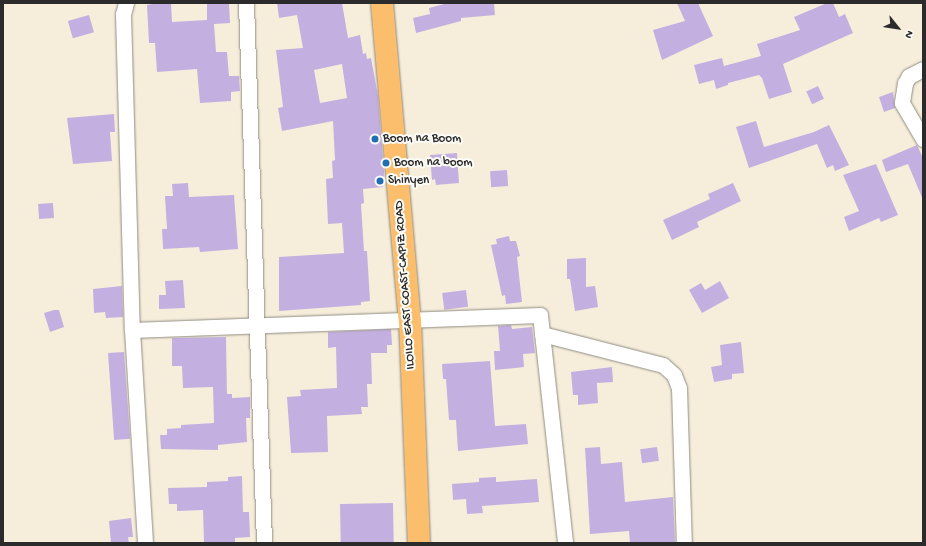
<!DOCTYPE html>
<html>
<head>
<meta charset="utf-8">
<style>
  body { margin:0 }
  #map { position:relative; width:926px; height:546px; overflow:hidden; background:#f6eedb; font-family:"Gochi Hand",sans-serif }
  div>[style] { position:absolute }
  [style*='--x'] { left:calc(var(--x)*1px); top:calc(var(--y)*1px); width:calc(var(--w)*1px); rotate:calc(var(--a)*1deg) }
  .building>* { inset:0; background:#c3b0e0; transform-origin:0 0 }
  .roads { filter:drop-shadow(0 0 1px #908c83) drop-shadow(0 0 1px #908c83) }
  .street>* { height:15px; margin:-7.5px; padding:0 7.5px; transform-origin:7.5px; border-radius:7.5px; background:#fff }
  .primary>* { height:22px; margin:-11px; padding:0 11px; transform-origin:11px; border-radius:11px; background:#fabe6d }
  .dots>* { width:11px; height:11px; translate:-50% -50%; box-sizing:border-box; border:2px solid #fdfcf7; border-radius:50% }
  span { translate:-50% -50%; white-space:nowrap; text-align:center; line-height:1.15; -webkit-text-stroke:4px #fdfcf7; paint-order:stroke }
  .poi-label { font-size:13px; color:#2b2b2b }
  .left { translate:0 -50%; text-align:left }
  .street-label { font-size:13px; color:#2b2b2b }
  .frame { position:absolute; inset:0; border:4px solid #2b2b2b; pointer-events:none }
  .north { position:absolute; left:878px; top:8px; width:40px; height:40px; -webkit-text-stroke:3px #fdfcf7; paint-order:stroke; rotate:120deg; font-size:11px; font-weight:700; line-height:16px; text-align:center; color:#2b2b2b }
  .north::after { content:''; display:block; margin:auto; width:14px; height:18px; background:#2b2b2b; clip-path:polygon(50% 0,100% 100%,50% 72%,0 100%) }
</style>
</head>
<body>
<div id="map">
  <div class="building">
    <div style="clip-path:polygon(158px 3px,171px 3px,172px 22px,207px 20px,207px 3px,229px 3px,230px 23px,214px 24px,216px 52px,227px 52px,229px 76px,239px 76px,240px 91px,231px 92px,231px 101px,200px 103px,197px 69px,157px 72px,155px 43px,149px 43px,147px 5px)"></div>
    <div style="clip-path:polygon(evenodd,277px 3px,342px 3px,348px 38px,360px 35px,363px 54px,366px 53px,367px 59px,371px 58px,378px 96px,384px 172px,383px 187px,363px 189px,364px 203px,361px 204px,364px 251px,367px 251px,370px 301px,361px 302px,361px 305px,279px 311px,279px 257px,344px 253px,342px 223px,328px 224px,326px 179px,333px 178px,332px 161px,335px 160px,333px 121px,282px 131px,278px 108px,283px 107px,276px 50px,303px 48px,297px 15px,279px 18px,277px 3px,342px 64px,347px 98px,320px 103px,314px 70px,342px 64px)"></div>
    <div style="clip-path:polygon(448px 3px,494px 3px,495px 15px,461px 18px,461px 21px,416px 33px,413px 18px,430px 14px,429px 8px)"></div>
    <div style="clip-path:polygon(677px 3px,698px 3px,713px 36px,662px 60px,653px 30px,685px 21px)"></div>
    <div style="clip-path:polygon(827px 3px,833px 3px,839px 17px,845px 14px,853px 33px,783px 64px,792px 92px,769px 99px,762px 78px,759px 75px,728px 83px,728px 85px,716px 89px,714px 80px,699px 84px,694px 65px,722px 58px,724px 66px,761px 56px,757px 44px,800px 30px,794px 17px)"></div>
    <div style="left:89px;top:15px;width:18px;height:22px;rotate:74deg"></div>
    <div style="left:818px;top:86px;width:14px;height:13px;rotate:65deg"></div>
    <div style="clip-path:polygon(893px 92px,895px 108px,884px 112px,879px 97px)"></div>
    <div style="clip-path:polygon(114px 114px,115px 132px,110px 132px,112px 161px,73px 164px,67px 118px)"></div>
    <div style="clip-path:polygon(756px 121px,764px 147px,814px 132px,829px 125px,849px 165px,835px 171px,833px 165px,827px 168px,817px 144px,749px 168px,736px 127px)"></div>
    <div style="clip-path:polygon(917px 145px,923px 158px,923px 200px,908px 164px,886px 172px,882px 160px)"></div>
    <div style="clip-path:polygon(457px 153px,459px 183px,436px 185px,435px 179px,432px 180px,430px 155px)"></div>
    <div style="clip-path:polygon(876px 164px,898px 215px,881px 222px,879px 218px,849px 231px,844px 217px,859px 211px,843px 175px)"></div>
    <div style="left:507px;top:170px;width:16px;height:17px;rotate:86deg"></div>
    <div style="clip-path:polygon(188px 183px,189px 197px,234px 195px,238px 249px,200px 252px,199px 247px,163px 249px,162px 229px,167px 229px,165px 196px,173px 196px,172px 184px)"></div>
    <div style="clip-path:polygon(733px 183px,741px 201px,697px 222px,699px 227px,672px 240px,663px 220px,710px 199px,708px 194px)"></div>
    <div style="left:53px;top:203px;width:15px;height:15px;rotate:86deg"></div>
    <div style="clip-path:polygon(509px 236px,510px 241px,516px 241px,520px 256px,517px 257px,522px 302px,506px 304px,505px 295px,502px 296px,491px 245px,497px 244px,496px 239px)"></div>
    <div style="clip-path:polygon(586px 258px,586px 287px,595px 286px,598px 307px,575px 311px,570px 279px,567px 279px,567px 259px)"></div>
    <div style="clip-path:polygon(183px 280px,185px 308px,159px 309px,159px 295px,166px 295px,165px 281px)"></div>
    <div style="clip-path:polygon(720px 281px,729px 298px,702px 313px,689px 290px,701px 283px,705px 290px)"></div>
    <div style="clip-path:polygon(122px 286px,123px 317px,106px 318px,105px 312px,94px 313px,93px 289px)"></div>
    <div style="left:466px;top:290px;width:17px;height:24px;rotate:83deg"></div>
    <div style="clip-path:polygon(54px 310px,59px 310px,64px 327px,50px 332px,44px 313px)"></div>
    <div style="clip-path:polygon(511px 325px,512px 329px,532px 327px,535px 353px,523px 354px,524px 367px,495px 370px,494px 351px,500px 351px,498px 326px)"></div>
    <div style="clip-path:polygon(391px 329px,392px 345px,387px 345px,387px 353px,371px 353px,372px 384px,367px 384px,368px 407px,361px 407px,362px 414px,327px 416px,328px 452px,291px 453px,287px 397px,301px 396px,300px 390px,337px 388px,336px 347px,328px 348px,328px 332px)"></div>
    <div style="clip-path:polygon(226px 337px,227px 394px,232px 394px,232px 398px,250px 397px,250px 418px,246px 418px,247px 442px,218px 445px,218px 450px,161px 449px,160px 435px,167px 435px,167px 429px,181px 428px,181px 425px,214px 423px,213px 387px,183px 388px,182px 366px,172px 366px,172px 338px)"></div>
    <div style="clip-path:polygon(741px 342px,744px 373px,732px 374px,732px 379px,714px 382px,711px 367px,722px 365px,720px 345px)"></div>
    <div style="left:124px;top:352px;width:87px;height:16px;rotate:86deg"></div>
    <div style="clip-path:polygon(490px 361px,495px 426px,526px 424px,528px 444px,458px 451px,456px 420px,449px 420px,446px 379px,443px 379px,442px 364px)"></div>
    <div style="clip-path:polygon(612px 367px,613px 382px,597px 383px,598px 403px,578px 405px,578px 395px,573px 395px,571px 372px)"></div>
    <div style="clip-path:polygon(600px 447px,601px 464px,622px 462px,625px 502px,673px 497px,675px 543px,630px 543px,629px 531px,590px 534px,585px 448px)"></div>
    <div style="left:657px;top:447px;width:14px;height:17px;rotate:82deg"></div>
    <div style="clip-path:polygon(242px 476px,243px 512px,249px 512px,250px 537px,235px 538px,235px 543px,204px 543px,203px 510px,177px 511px,177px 504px,169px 504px,168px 488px,207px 487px,207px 482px,228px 481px,228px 477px)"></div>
    <div style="clip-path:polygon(496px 477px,496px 482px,537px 479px,539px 502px,482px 506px,483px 513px,467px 514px,466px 499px,453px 500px,452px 484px,479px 482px,479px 478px)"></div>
    <div style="left:393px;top:503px;width:40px;height:53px;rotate:89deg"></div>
    <div style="clip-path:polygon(131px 518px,133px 537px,128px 537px,129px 543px,111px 543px,109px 521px)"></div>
  </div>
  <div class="roads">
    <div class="street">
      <div style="--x:126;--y:3;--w:11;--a:105"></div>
      <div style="--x:123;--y:14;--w:316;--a:88.4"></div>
      <div style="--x:132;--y:330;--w:213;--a:86.5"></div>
      <div style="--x:246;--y:3;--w:540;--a:88.09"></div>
      <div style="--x:923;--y:69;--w:16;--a:153"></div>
      <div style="--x:909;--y:76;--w:8;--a:120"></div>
      <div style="--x:905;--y:83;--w:20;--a:99"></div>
      <div style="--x:902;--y:103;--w:42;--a:59.7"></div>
      <div style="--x:132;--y:330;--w:408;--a:-2.1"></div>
      <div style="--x:540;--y:315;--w:229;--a:83.7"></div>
      <div style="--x:542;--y:334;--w:125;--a:14.4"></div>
      <div style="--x:663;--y:365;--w:15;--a:42"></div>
      <div style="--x:674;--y:375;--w:14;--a:69"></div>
      <div style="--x:679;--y:388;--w:155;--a:88.2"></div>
    </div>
    <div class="primary">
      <div style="--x:382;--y:3;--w:318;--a:85"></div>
      <div style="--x:410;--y:320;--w:223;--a:87.7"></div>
    </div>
  </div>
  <div class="dots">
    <div style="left:375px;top:139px;background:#1f6fb2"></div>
    <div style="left:386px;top:163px;background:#1f6fb2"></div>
    <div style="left:380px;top:181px;background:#1f6fb2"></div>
  </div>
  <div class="poi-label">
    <span class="left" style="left:383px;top:139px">Boom na Boom</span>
    <span class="left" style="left:394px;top:163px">Boom na boom</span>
    <span class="left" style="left:388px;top:181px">Shinyen</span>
  </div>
  <div class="street-label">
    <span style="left:406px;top:285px;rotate:-94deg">ILOILO EAST COAST-CAPIZ ROAD</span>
  </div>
  <div class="frame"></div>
  <div class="north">N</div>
</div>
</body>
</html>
